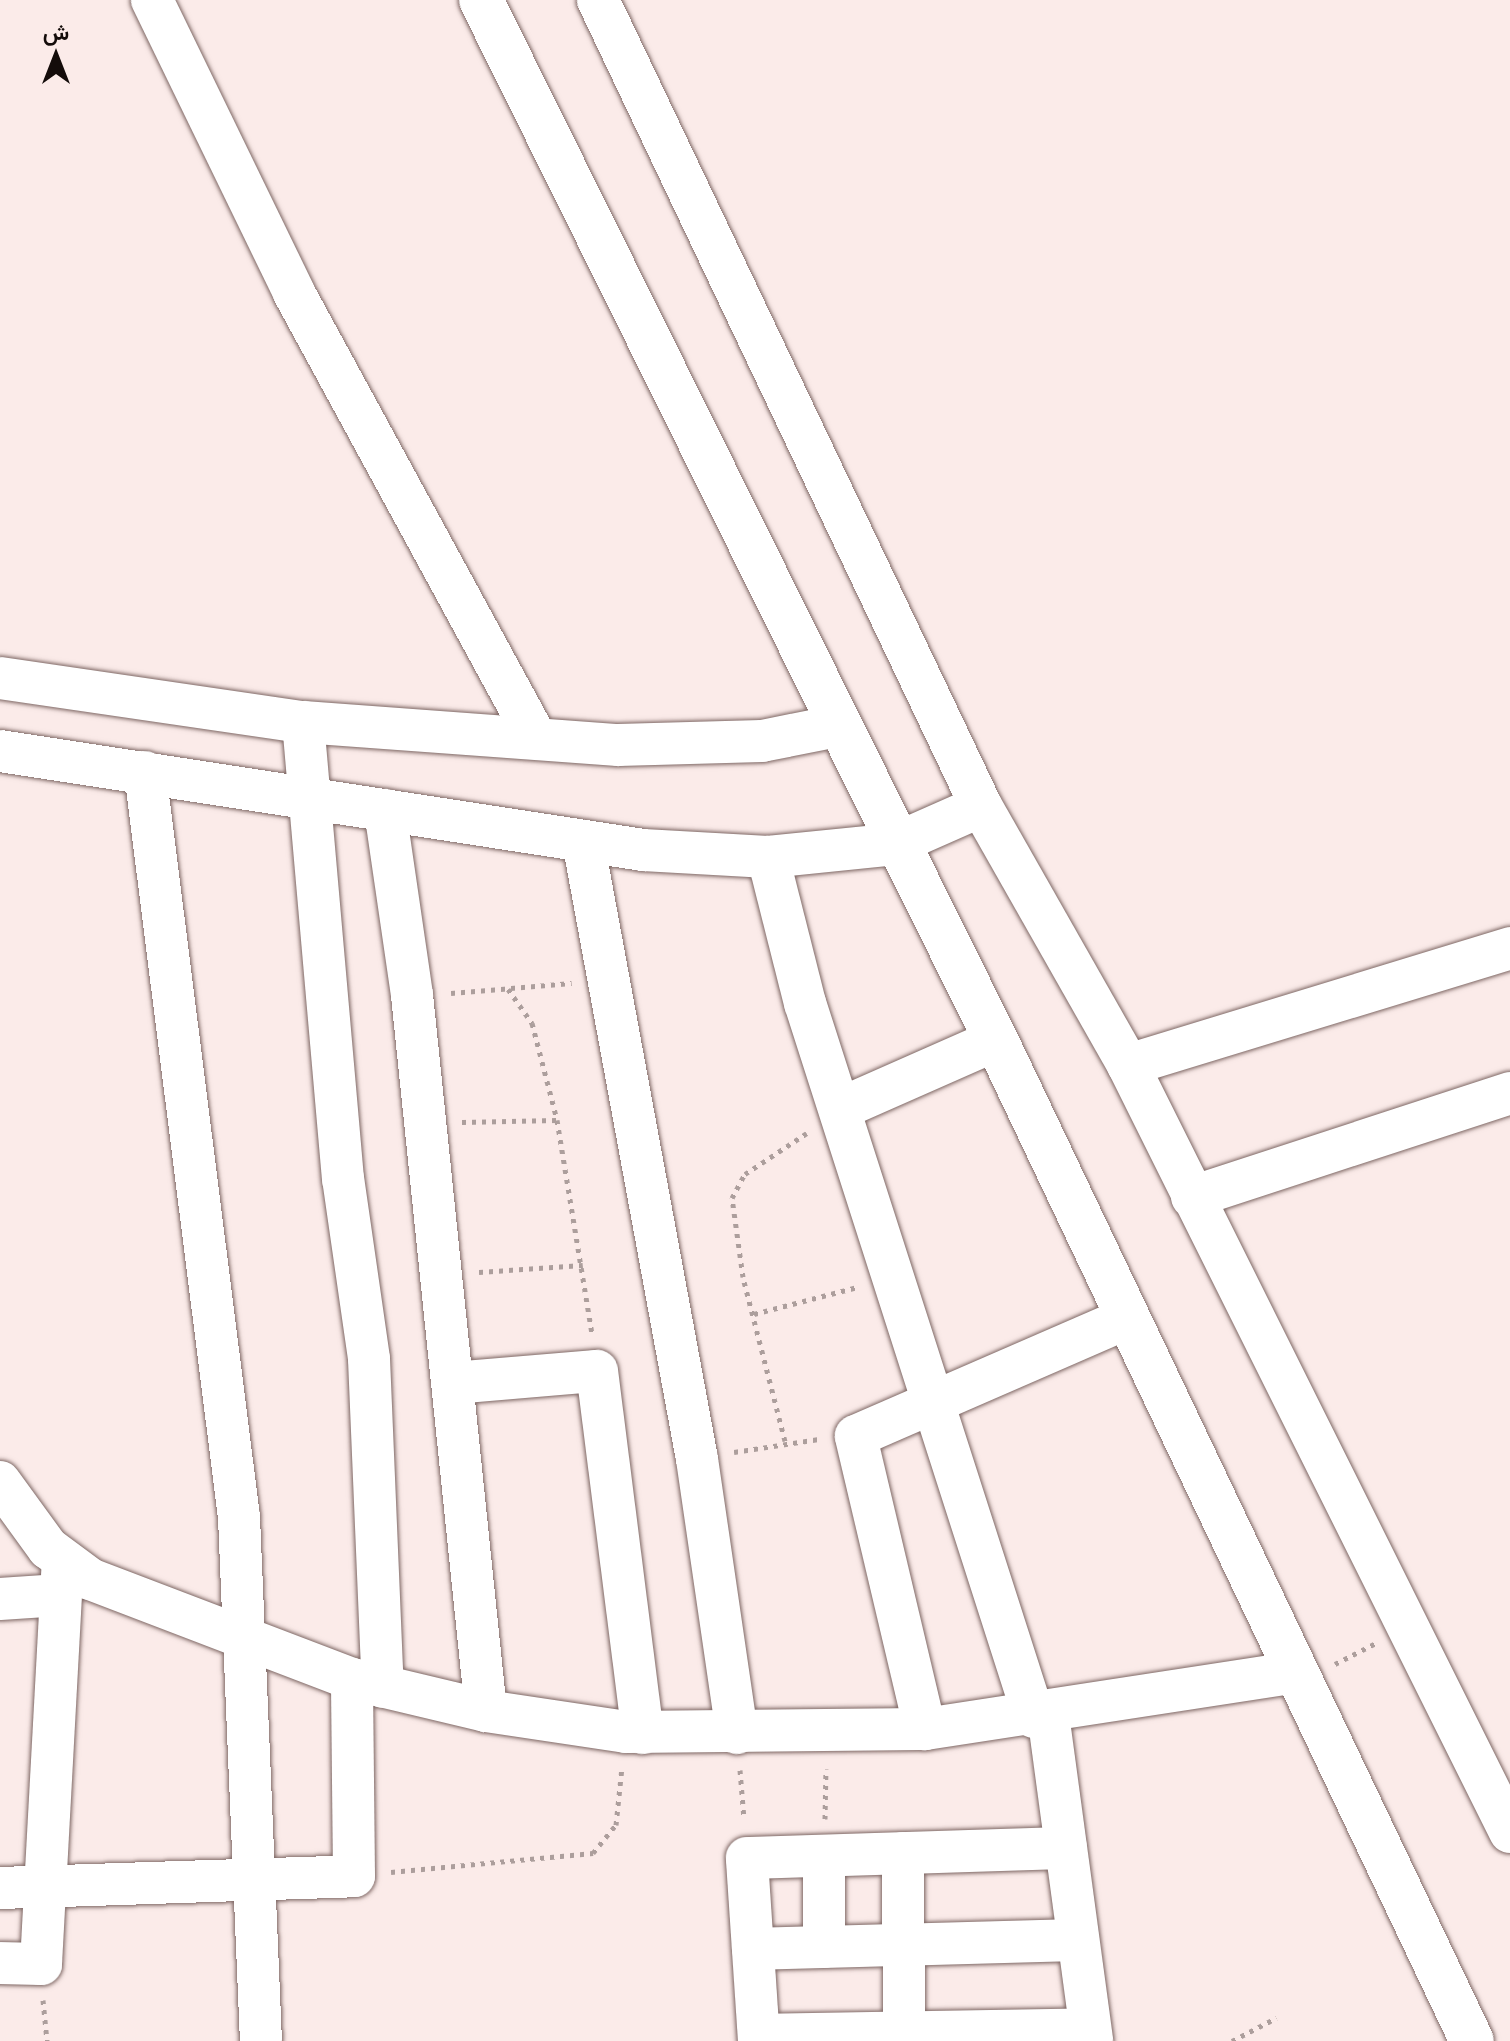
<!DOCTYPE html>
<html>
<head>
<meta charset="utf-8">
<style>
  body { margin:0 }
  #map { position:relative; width:1510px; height:2041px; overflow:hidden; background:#fbebe9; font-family:"Asap Condensed",Vazirmatn,sans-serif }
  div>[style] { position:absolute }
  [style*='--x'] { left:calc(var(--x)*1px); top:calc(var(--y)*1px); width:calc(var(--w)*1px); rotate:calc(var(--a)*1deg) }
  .path>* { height:5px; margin-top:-2.5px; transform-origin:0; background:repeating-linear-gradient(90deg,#ac9e9c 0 4px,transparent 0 10px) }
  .roads { filter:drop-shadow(0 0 2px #7e6764) drop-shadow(0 0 2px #7e6764) }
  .minor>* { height:42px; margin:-21px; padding:0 21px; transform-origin:21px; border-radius:21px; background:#fff }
  .tertiary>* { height:44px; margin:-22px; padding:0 22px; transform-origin:22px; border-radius:22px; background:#fff }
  span { translate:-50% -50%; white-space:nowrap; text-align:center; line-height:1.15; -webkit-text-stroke:6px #fbebe9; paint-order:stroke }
  .north { position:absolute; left:16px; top:16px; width:80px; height:80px; -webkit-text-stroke:6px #fbebe9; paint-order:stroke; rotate:0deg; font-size:22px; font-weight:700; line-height:32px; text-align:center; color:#140c0a }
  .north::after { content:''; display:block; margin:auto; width:28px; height:36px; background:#140c0a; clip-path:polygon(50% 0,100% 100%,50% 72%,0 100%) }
</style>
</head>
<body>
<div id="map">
  <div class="path">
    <div style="--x:508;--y:989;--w:42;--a:54.8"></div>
    <div style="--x:532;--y:1023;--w:100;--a:75.5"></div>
    <div style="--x:557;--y:1120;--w:217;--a:80.7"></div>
    <div style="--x:451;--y:993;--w:121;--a:-4.7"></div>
    <div style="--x:462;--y:1122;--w:95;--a:-1.2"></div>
    <div style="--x:479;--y:1272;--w:104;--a:-3.9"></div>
    <div style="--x:754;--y:1314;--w:107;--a:-14.6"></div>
    <div style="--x:785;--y:1441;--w:169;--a:-104.4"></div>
    <div style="--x:743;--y:1277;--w:80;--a:-97.9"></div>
    <div style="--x:732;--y:1198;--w:27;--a:-62"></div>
    <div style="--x:745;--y:1174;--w:74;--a:-33.5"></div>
    <div style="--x:734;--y:1452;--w:86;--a:-8.7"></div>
    <div style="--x:1335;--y:1664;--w:46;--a:-27.1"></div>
    <div style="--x:740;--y:1770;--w:49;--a:85.3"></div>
    <div style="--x:825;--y:1819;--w:50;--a:-88.9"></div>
    <div style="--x:391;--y:1872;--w:203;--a:-5.4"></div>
    <div style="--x:593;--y:1853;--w:36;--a:-51"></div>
    <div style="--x:616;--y:1825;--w:58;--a:-84.1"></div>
    <div style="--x:43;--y:2000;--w:41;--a:84.4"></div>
    <div style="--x:1232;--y:2041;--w:50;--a:-27.6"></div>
  </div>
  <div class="roads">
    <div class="minor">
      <div style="--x:152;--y:0;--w:326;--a:64.1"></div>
      <div style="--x:294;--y:293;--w:507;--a:61.46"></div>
      <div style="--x:598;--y:0;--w:892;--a:64.58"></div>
      <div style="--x:981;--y:806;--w:298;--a:60.4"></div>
      <div style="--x:1128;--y:1065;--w:857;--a:63.52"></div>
      <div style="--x:0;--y:678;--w:306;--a:8.3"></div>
      <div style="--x:303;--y:722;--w:316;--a:4.2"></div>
      <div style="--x:618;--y:745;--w:144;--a:-1.6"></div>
      <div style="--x:762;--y:741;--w:76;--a:-11.3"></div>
      <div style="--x:303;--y:722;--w:458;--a:85"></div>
      <div style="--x:343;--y:1178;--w:183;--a:81.8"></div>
      <div style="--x:369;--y:1359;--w:328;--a:87.6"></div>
      <div style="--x:0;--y:751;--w:651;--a:8.75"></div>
      <div style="--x:643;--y:850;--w:125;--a:3.2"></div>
      <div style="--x:768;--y:857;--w:128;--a:-5.8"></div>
      <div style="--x:895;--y:844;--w:94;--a:-23.8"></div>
      <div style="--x:145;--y:772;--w:751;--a:82.81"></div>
      <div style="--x:239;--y:1517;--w:524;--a:87.6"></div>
      <div style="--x:385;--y:810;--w:187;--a:81.7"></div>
      <div style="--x:412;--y:995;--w:720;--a:84.1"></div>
      <div style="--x:583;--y:841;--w:628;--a:79.55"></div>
      <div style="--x:697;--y:1459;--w:277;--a:81.7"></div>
      <div style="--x:768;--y:857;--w:151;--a:75.8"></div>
      <div style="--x:805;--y:1003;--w:750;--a:72.22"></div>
      <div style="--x:1128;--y:1065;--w:400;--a:-17"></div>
      <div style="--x:844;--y:1107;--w:166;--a:-23.8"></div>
      <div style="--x:1192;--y:1197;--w:335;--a:-18.1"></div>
      <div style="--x:453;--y:1383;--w:144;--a:-4.8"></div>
      <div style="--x:597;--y:1371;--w:365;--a:82.8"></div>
      <div style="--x:0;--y:1482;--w:82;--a:54"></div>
      <div style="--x:48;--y:1548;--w:52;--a:36.4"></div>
      <div style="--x:90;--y:1579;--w:280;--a:20.9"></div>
      <div style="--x:352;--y:1679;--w:138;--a:13.4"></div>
      <div style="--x:486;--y:1711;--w:142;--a:8.5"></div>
      <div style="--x:626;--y:1732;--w:299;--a:-0.6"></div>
      <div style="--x:925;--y:1729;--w:372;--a:-8.7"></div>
      <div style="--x:0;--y:1599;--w:60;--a:-3.8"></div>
      <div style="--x:1048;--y:1714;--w:330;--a:82.3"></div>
      <div style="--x:925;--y:1729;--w:301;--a:-103.3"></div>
      <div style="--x:856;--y:1436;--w:293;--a:-23.5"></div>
      <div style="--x:903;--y:1853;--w:188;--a:89.7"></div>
      <div style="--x:824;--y:1856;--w:91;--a:90"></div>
      <div style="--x:0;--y:1888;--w:354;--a:-1.9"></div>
      <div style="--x:354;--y:1876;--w:197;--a:-90.6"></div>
      <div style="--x:753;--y:1949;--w:321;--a:-1.6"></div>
      <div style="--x:0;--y:1963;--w:41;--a:1.4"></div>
      <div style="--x:41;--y:1964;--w:403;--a:-86.9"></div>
      <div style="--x:759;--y:2035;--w:330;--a:-1"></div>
      <div style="--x:759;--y:2041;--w:183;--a:-93.8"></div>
      <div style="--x:747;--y:1858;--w:319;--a:-1.8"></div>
    </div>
    <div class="tertiary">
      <div style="--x:481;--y:0;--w:1161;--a:63.66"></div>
      <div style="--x:996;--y:1040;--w:1108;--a:64.57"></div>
    </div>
  </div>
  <div class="north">ش</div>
</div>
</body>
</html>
